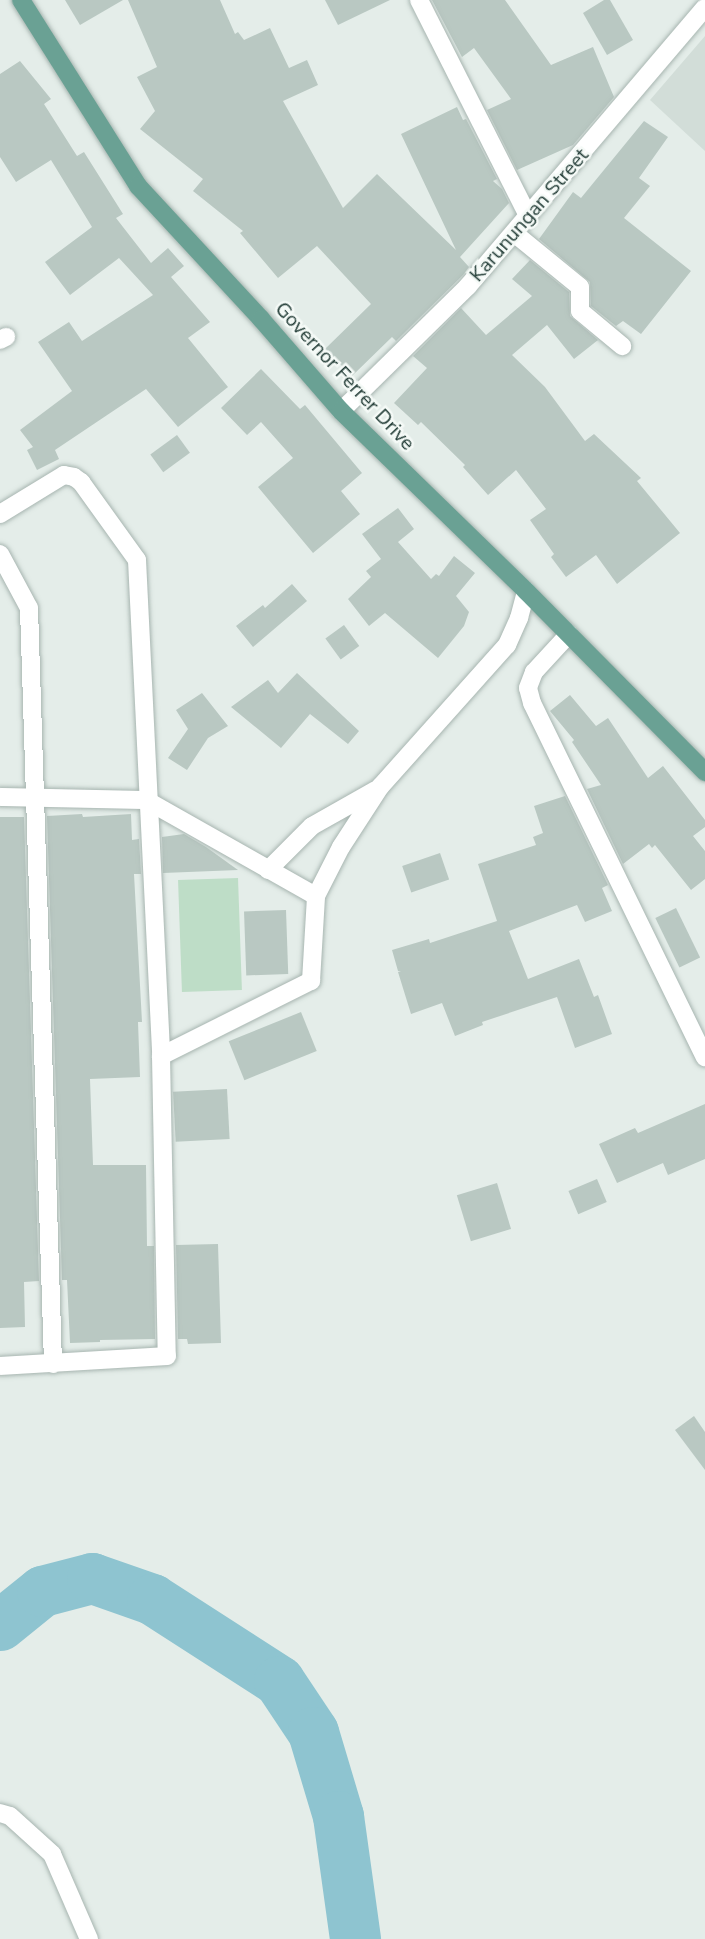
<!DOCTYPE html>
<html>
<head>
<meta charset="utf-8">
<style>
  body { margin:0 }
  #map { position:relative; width:705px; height:1939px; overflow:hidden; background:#e4ede9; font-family:"Nunito Sans",sans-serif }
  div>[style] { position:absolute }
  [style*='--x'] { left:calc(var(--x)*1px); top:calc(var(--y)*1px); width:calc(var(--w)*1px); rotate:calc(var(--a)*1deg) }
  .built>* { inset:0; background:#d2ddd8 }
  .green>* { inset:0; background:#beddc7; transform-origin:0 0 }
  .river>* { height:51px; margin:-25.5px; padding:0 25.5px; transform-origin:25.5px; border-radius:25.5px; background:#8ec4d0 }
  .building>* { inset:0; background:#b9c8c2; transform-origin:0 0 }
  .roads { filter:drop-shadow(0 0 2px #a7b5b0) drop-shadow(0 0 2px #a7b5b0) }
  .minor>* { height:18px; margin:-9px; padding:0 9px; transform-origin:9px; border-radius:9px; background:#fff }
  .major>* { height:18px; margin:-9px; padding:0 9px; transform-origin:9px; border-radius:9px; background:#6aa194 }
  span { translate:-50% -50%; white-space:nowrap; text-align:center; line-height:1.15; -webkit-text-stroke:5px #f5faf7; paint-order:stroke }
  .street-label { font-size:20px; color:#243e38 }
</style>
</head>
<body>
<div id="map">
  <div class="built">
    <div style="clip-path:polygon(705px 36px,705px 151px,650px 100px)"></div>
  </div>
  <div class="green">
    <div style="left:238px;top:878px;width:112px;height:60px;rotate:88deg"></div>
  </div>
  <div class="river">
    <div style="--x:0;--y:1625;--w:54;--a:-39"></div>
    <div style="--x:42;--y:1591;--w:52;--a:-14.6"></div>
    <div style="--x:92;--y:1578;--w:64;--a:19.3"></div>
    <div style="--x:152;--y:1599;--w:151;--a:32.8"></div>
    <div style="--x:279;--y:1681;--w:61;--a:56.3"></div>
    <div style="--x:313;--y:1732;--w:88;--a:73.4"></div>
    <div style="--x:338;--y:1816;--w:124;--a:82.1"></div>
  </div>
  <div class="building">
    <div style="clip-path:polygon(65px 0,123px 0,80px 25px)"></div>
    <div style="clip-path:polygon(128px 0,220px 0,235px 34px,238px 32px,244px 40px,270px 28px,289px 68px,307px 60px,318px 85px,283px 101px,343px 208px,377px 174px,456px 250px,401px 134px,457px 107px,463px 120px,466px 119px,497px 179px,493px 181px,502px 189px,509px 203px,460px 257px,469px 267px,463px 275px,396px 341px,392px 337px,352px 376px,325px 349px,371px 304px,317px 246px,278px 278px,240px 233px,243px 231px,193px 191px,203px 179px,140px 129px,155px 111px,137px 77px,157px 67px)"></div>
    <div style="clip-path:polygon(325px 0,390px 0,338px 25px)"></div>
    <div style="clip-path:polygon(432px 0,505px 0,551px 65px,593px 47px,614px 97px,573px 145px,517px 170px,487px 110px,511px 99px,474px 48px,462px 57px)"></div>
    <div style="clip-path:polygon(604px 0,610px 0,633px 40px,607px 55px,583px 13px)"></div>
    <div style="clip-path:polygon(20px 61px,51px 99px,44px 104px,77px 156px,84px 152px,123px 214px,116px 218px,151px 263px,168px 248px,184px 266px,171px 277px,210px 322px,188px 338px,228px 387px,178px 427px,146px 389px,55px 450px,59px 459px,37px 470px,27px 450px,33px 447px,20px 430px,72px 391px,38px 342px,69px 322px,82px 341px,153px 295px,119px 258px,70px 295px,45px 262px,92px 227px,51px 160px,16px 182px,0 157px,0 74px)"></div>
    <div style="clip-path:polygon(644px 121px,668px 137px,639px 178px,650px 186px,624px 218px,691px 271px,641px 334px,623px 321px,616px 326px,591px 306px,590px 282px,539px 239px,573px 192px,581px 198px)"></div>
    <div style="clip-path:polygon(530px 260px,569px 292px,570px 316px,598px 340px,574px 359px,547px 325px,512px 355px,545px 387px,585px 441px,594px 434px,641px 478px,637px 481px,680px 533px,617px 584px,596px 555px,566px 577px,551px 557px,554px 554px,530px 520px,546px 509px,516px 470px,488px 495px,463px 467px,465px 465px,421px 422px,418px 425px,394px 403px,427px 368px,413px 356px,461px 308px,486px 335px,532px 296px,512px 279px)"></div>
    <div style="clip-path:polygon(261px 369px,300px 409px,305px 405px,362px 473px,341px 491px,360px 514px,313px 553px,258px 487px,293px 458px,261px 422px,247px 435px,221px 408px)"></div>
    <div style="left:177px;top:435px;width:22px;height:33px;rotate:54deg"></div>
    <div style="clip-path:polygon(398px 508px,414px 529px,398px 542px,431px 579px,436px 574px,439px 576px,454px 556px,475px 573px,456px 596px,469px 612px,464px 626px,438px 658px,385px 613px,369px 626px,348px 599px,371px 577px,366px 571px,381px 559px,362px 534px)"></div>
    <div style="clip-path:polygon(292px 584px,307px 601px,253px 647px,236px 626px,263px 605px,265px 608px)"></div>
    <div style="left:344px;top:625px;width:26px;height:23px;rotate:54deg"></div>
    <div style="clip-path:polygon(297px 673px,359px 731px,348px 744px,310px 714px,281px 748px,231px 707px,268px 680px,278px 693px)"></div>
    <div style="clip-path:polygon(202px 693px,228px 726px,208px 738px,187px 770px,168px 758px,188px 729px,176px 710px)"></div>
    <div style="clip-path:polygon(570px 695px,596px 726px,608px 718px,648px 778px,663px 766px,705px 820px,705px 827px,693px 836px,705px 851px,705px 879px,691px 890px,655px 845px,652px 848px,649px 844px,623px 864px,587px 789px,601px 785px,572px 742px,574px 740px,550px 711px)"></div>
    <div style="clip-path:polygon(565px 796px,608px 885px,602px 888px,612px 911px,585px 922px,577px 905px,509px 931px,528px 979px,579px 959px,594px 997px,598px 995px,612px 1034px,575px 1048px,557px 997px,482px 1022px,483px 1025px,455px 1036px,442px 1003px,411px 1014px,398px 972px,401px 971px,398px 971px,392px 950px,429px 939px,430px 943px,497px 921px,478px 864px,536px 845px,533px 837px,543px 833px,534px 806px)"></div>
    <div style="clip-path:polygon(82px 814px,83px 817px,131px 814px,132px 840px,139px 839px,141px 874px,134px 874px,142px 1022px,138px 1022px,140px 1077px,90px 1079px,93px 1165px,146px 1165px,147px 1246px,154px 1246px,155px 1339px,100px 1340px,100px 1342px,70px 1343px,67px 1280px,62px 1280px,47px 816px)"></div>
    <div style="clip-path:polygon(0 817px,24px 817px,39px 1281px,24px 1282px,25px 1327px,0 1328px)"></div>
    <div style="clip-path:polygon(184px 834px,206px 847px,238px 870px,163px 873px,162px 837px)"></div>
    <div style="left:440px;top:853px;width:28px;height:40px;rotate:71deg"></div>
    <div style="left:676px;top:908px;width:55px;height:23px;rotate:64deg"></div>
    <div style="left:286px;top:910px;width:64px;height:42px;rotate:88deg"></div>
    <div style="left:301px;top:1012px;width:42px;height:78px;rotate:68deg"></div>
    <div style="left:227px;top:1089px;width:50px;height:54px;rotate:87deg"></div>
    <div style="clip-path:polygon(705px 1104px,705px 1159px,668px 1175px,663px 1163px,617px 1183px,599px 1144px,635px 1128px,638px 1133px)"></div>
    <div style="left:597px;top:1179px;width:25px;height:31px;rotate:67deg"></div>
    <div style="left:497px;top:1183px;width:48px;height:42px;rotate:73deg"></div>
    <div style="clip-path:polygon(218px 1244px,221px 1343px,188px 1344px,187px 1339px,178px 1339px,176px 1245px)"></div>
    <div style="clip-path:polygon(694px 1416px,705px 1432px,705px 1470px,675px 1430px)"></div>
  </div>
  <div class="roads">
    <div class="minor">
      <div style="--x:419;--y:0;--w:242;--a:63.2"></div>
      <div style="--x:514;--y:233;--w:85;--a:39.3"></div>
      <div style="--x:580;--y:287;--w:24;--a:90"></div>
      <div style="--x:580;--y:311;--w:55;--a:39.8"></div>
      <div style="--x:0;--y:340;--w:7;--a:-27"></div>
      <div style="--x:341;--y:411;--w:178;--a:-44.5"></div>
      <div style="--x:468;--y:286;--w:365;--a:-49.6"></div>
      <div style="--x:0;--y:514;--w:75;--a:-31.4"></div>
      <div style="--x:64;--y:475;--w:10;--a:11"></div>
      <div style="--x:74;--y:477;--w:9;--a:36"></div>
      <div style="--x:81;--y:482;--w:96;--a:54.3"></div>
      <div style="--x:137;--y:560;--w:497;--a:87.2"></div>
      <div style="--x:161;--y:1056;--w:300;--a:88.9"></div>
      <div style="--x:167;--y:1356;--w:167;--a:176.6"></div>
      <div style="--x:0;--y:554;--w:61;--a:61.8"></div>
      <div style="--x:29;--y:608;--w:756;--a:88.18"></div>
      <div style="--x:569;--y:634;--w:52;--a:132.6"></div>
      <div style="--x:534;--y:672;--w:17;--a:111"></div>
      <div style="--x:528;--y:688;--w:16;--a:75"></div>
      <div style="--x:532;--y:703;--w:394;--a:64"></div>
      <div style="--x:0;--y:797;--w:146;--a:1.2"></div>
      <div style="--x:146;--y:800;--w:195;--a:29.5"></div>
      <div style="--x:268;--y:870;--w:62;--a:-45"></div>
      <div style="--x:312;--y:826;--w:73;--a:-29.4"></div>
      <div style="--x:161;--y:1056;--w:168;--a:-26.6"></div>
      <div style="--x:311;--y:981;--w:85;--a:-86.6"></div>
      <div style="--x:316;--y:896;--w:55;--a:-63"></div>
      <div style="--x:341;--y:847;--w:72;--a:-57"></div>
      <div style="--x:380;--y:787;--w:191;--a:-48.2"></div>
      <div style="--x:507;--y:645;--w:30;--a:-66"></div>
      <div style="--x:519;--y:618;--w:28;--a:-75"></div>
      <div style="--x:0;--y:1813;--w:10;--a:17"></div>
      <div style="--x:10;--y:1816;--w:57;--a:42.1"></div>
      <div style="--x:52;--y:1854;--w:93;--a:66.5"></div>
    </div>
    <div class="major">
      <div style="--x:21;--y:0;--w:220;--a:57.8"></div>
      <div style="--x:138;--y:186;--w:181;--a:47.2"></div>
      <div style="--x:261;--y:319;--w:122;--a:49"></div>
      <div style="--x:341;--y:411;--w:258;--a:44.2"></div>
      <div style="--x:526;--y:591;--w:255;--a:45.3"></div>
    </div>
  </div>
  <div class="street-label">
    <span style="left:529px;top:215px;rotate:-49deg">Karunungan Street</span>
    <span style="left:345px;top:376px;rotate:47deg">Governor Ferrer Drive</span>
  </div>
</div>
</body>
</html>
